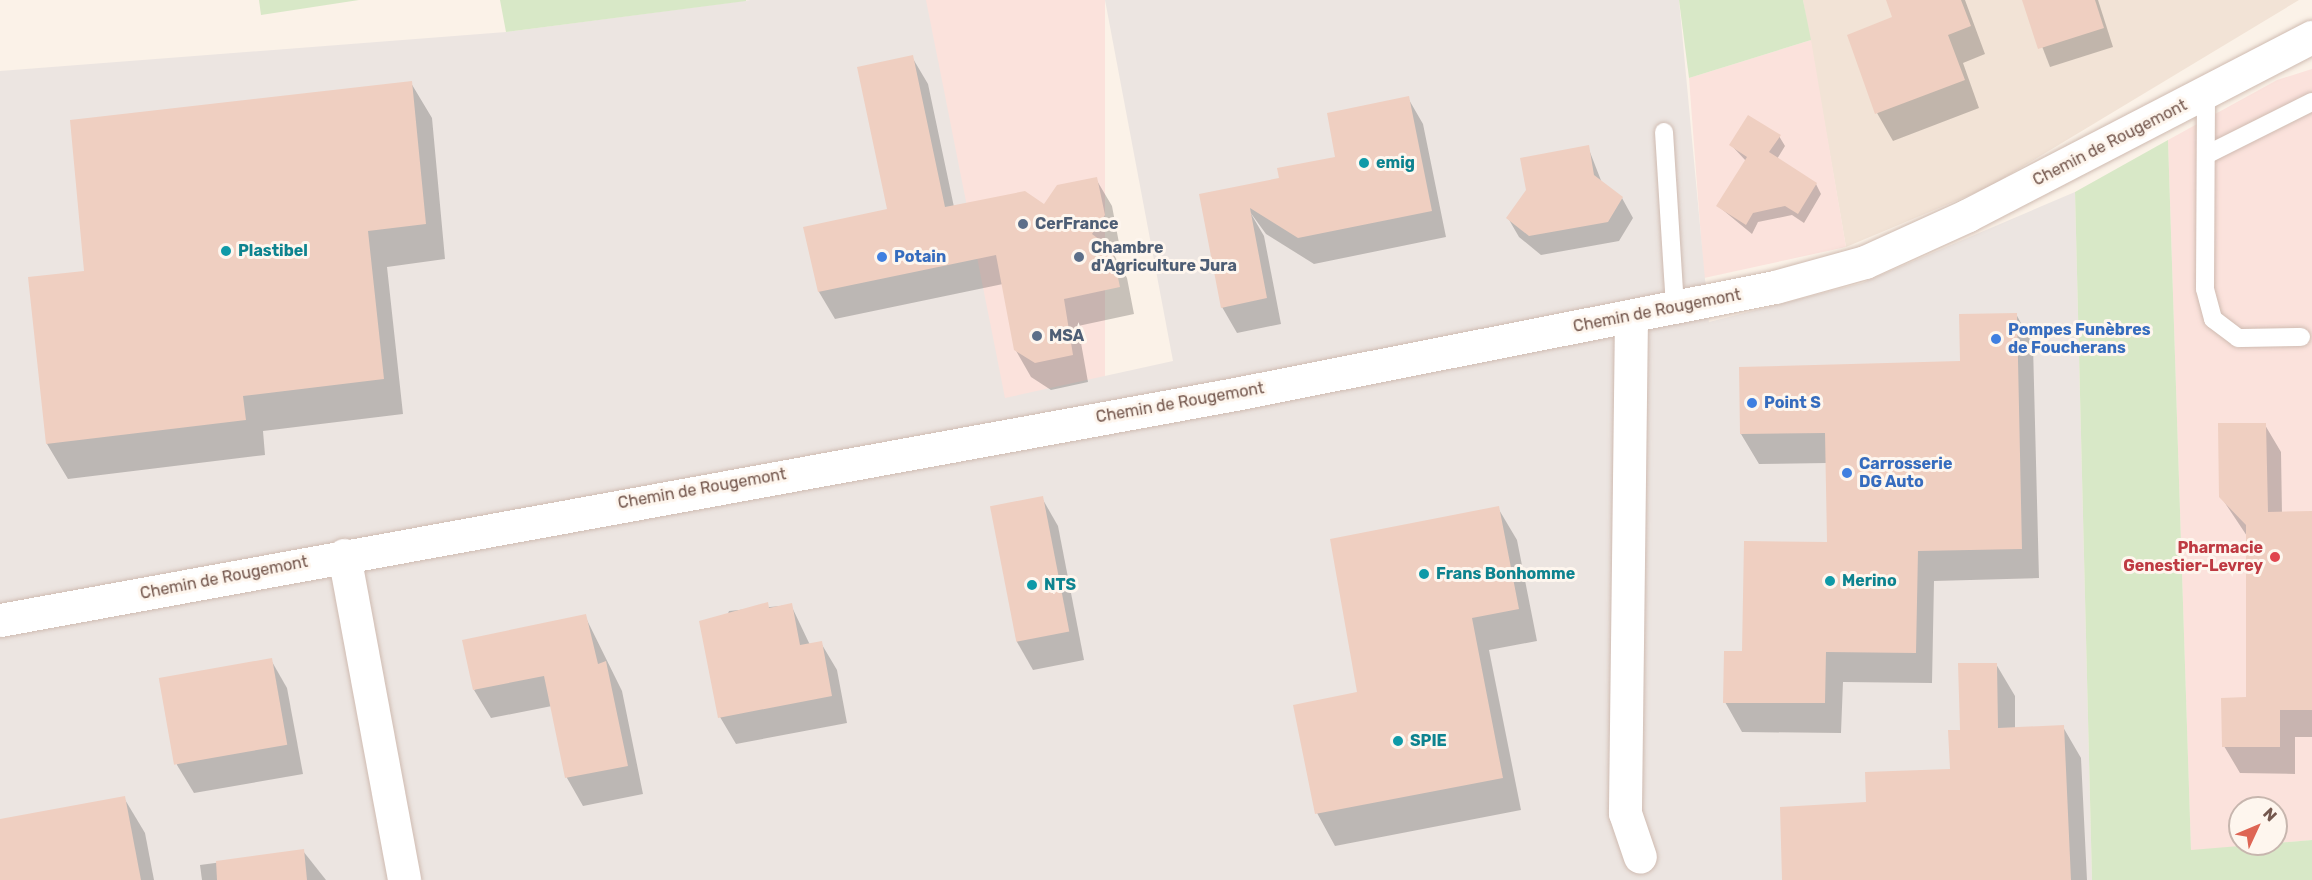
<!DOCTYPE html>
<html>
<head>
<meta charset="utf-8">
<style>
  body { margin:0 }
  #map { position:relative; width:2312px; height:880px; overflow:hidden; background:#fbf2e8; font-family:Rubik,sans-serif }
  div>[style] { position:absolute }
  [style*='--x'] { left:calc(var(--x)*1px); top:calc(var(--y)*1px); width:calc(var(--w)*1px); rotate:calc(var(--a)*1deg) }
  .residential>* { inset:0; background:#f2e3d6 }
  .commercial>* { inset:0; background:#fbe2dc; transform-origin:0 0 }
  .industrial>* { inset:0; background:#ece5e1 }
  .green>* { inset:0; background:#d8e8c7 }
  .shadow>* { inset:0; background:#0003 }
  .building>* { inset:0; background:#efcfc1; transform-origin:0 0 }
  .roads { filter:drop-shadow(0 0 2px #cfbbb1) drop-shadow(0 0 2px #cfbbb1) }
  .lane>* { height:18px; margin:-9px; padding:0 9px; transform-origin:9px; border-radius:9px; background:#fff }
  .street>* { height:33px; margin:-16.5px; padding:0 16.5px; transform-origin:16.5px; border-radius:16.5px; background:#fff }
  .dots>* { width:16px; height:16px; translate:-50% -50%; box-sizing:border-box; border:3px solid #fef6ee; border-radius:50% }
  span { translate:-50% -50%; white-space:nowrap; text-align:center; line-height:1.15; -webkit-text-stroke:6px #fef6ee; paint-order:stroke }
  .street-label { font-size:16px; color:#74574d }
  .culture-label { font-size:16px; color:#0d838f; font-weight:700 }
  .left { translate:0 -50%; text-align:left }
  .service-label { font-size:16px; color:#4e5e75; font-weight:700 }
  .shop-label { font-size:16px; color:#366cbe; font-weight:700 }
  .health-label { font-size:16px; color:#be3a42; font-weight:700 }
  .right { translate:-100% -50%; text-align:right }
  .north { position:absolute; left:2228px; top:796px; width:60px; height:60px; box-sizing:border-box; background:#fef6ee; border:2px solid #c7b6ae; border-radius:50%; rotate:46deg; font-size:16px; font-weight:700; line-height:24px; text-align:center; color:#74574d }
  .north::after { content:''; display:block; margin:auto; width:21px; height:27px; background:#de6554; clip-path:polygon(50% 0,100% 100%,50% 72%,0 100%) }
</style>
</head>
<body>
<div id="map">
  <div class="residential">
    <div style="clip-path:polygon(1803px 0,2299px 0,1989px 187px,1846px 247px)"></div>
  </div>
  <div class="commercial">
    <div style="left:926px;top:0;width:179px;height:406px"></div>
    <div style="clip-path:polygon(1811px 40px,1846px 247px,1704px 278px,1689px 78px)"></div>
    <div style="clip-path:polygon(2312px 69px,2312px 840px,2276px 843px,2276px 808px,2240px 808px,2240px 844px,2265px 844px,2191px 851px,2168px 140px,2277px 80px)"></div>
  </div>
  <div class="industrial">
    <div style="clip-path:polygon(750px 0,926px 0,1005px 398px,1173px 361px,1105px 0,1679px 0,1709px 322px,1862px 283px,2075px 192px,2092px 880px,0 880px,0 71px,506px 32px)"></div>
  </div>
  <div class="green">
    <div style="clip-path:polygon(259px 0,359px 0,261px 15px)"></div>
    <div style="clip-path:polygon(500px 0,746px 0,746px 1px,506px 32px)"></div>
    <div style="clip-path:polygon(1679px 0,1803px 0,1811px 40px,1689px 78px)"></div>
    <div style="clip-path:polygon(2168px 140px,2191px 850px,2312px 840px,2312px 880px,2092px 880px,2075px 192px)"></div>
  </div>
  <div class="shadow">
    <div style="clip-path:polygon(1888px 0,1965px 0,1985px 54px,1963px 63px,1979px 108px,1893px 141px,1877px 113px,1894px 18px)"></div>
    <div style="clip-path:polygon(2024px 0,2098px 0,2113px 47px,2050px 67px)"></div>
    <div style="clip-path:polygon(912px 57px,928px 84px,954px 207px,1044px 206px,1096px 179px,1112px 206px,1119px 243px,1113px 253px,1127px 278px,1134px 314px,1078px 326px,1088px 382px,1051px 390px,1031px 377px,1015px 349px,1003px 284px,835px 319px,819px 292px,805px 228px,888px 210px)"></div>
    <div style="clip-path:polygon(411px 83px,432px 118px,445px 259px,387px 267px,403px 414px,263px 431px,265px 455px,68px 479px,47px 444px,85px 272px)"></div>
    <div style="clip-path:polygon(1408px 98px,1423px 124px,1446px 237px,1314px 264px,1266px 234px,1250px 212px,1264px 236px,1281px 324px,1237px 333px,1222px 307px,1201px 195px,1281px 179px,1337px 158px)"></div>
    <div style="clip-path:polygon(1779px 136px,1785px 146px,1777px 159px,1816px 184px,1821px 194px,1804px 223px,1792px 215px,1758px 222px,1752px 234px,1718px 206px,1746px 161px,1731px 145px)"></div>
    <div style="clip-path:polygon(1588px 147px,1602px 183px,1622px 198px,1633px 218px,1619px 241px,1541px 255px,1519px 237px,1508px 218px)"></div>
    <div style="clip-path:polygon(2016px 314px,2033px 345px,2039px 578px,1934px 581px,1932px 683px,1843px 682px,1841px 733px,1742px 732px,1725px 702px,1743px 652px,1828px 544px,1827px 463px,1759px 464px,1741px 434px,1962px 362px)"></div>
    <div style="clip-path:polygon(2265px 425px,2281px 452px,2282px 513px,2312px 513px,2312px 737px,2295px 737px,2295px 774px,2240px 773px,2224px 746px,2247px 698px,2247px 536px,2221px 497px)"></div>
    <div style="clip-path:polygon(1042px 498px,1058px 526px,1084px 660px,1033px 670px,1017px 642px,992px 507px)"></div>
    <div style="clip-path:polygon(1498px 508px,1517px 540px,1537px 641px,1489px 650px,1521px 810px,1335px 846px,1317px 813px,1359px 694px)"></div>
    <div style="clip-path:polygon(791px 605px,810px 645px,821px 643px,837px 670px,847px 723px,736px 744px,720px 717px,726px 618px,729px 611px)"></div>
    <div style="clip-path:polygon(585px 616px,622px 691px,643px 794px,583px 806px,567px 778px,552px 706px,491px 718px,474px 690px)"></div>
    <div style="clip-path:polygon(271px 660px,287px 688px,303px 774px,194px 793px,177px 765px,161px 679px)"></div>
    <div style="clip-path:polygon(1996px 664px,2015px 696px,2015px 729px,2063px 727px,2081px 758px,2087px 880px,1784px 880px,1868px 803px,1952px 770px,1962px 731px)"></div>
    <div style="clip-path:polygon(124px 798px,145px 833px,154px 880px,0 880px,0 821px)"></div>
    <div style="clip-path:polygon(303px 851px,326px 880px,202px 880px,200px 865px)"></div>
  </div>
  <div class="building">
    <div style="clip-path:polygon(1886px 0,1961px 0,1971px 26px,1948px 35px,1965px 80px,1875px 114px,1847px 35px,1892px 17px)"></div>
    <div style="clip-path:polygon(2022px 0,2095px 0,2104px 28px,2038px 49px)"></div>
    <div style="clip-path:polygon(913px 55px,945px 207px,1025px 191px,1044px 204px,1057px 185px,1097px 177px,1105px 215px,1092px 234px,1112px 249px,1120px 287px,1064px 299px,1073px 355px,1035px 363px,1014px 350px,996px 255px,818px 292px,803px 227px,887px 209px,857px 67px)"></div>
    <div style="clip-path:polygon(412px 81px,426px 224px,368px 231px,384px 379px,243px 396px,246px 420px,46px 444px,28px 277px,84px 271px,70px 120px)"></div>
    <div style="clip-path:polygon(1409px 96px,1432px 211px,1298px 238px,1250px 208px,1267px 298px,1221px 308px,1199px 194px,1279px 178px,1277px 168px,1335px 157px,1327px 113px)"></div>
    <div style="clip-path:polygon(1748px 115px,1781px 135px,1769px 152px,1817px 183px,1798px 214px,1785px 206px,1753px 213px,1746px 225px,1716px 206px,1747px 157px,1729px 145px)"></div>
    <div style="clip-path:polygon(1589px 145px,1594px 175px,1623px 197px,1608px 222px,1529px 236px,1506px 218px,1526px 190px,1520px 158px)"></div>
    <div style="clip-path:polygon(2017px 313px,2022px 549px,1918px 551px,1916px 653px,1826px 652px,1825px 703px,1723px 703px,1724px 651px,1742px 651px,1744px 541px,1827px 542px,1825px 433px,1740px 434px,1739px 367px,1960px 361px,1959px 314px)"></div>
    <div style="clip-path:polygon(2218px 423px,2266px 423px,2268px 512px,2312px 511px,2312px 710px,2280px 710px,2280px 747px,2222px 747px,2221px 698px,2246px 697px,2246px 525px,2219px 497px)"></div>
    <div style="left:1043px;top:496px;width:138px;height:54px;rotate:79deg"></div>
    <div style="clip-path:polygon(1499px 506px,1519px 609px,1472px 618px,1503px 778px,1315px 814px,1293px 705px,1357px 692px,1330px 539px)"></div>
    <div style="clip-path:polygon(768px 602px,769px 608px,792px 603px,800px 645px,822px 641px,832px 696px,718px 718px,699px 621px)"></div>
    <div style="clip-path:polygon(586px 614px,598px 664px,606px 661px,628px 766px,565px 778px,544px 676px,473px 690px,462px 640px)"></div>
    <div style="left:272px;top:658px;width:88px;height:115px;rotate:80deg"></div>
    <div style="clip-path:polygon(1958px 663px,1997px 663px,1998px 728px,2064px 725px,2071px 880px,1782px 880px,1780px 807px,1866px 802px,1865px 772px,1950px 769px,1948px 730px,1960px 730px)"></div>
    <div style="clip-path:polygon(125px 796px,141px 880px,0 880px,0 819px)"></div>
    <div style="clip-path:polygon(304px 849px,307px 880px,217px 880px,216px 861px)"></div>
  </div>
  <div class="roads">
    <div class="lane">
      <div style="--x:2206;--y:95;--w:194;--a:90.3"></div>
      <div style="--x:2205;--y:289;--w:31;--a:75"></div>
      <div style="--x:2213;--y:319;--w:31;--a:37"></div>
      <div style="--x:2238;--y:338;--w:63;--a:-0.9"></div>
      <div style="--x:1664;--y:132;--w:177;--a:86.4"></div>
      <div style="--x:2208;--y:154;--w:116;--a:-26.6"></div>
    </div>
    <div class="street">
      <div style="--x:1631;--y:316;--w:497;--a:90.7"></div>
      <div style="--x:1625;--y:813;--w:46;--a:71.2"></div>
      <div style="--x:344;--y:555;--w:330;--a:79.5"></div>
      <div style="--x:0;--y:620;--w:1261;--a:-10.37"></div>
      <div style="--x:1240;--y:393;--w:545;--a:-11.21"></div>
      <div style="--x:1775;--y:287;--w:93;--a:-15.5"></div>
      <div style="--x:1865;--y:262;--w:113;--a:-24.5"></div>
      <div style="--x:1968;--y:215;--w:387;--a:-27.4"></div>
    </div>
  </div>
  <div class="dots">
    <div style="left:1364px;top:163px;background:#0f9aa8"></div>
    <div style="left:1023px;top:224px;background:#5c6f8a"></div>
    <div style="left:226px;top:251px;background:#0f9aa8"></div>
    <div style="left:882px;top:257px;background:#3f7fe0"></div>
    <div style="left:1079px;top:257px;background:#5c6f8a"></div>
    <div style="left:1037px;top:336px;background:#5c6f8a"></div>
    <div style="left:1996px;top:339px;background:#3f7fe0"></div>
    <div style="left:1752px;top:403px;background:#3f7fe0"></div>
    <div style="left:1847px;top:473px;background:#3f7fe0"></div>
    <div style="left:2275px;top:557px;background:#e0444e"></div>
    <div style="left:1424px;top:574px;background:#0f9aa8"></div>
    <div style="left:1830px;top:581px;background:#0f9aa8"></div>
    <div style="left:1032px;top:585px;background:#0f9aa8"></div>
    <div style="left:1398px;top:741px;background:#0f9aa8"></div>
  </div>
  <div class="street-label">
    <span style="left:2110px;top:143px;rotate:-27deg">Chemin de Rougemont</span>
    <span style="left:1657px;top:311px;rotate:-11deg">Chemin de Rougemont</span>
    <span style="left:1180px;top:403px;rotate:-10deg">Chemin de Rougemont</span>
    <span style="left:702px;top:489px;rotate:-10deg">Chemin de Rougemont</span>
    <span style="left:224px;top:578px;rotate:-11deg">Chemin de Rougemont</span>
  </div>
  <div class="culture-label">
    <span class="left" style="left:1376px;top:163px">emig</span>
    <span class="left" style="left:238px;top:251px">Plastibel</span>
    <span class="left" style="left:1436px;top:574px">Frans Bonhomme</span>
    <span class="left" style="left:1842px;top:581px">Merino</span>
    <span class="left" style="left:1044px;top:585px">NTS</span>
    <span class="left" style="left:1410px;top:741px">SPIE</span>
  </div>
  <div class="service-label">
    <span class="left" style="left:1035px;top:224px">CerFrance</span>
    <span class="left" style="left:1091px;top:257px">Chambre<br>d'Agriculture Jura</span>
    <span class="left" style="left:1049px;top:336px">MSA</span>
  </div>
  <div class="shop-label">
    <span class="left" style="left:894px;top:257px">Potain</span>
    <span class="left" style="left:2008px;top:339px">Pompes Funèbres<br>de Foucherans</span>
    <span class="left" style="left:1764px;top:403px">Point S</span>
    <span class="left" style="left:1859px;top:473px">Carrosserie<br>DG Auto</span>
  </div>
  <div class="health-label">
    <span class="right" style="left:2263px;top:557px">Pharmacie<br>Genestier-Levrey</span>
  </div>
  <div class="north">N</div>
</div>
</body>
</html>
